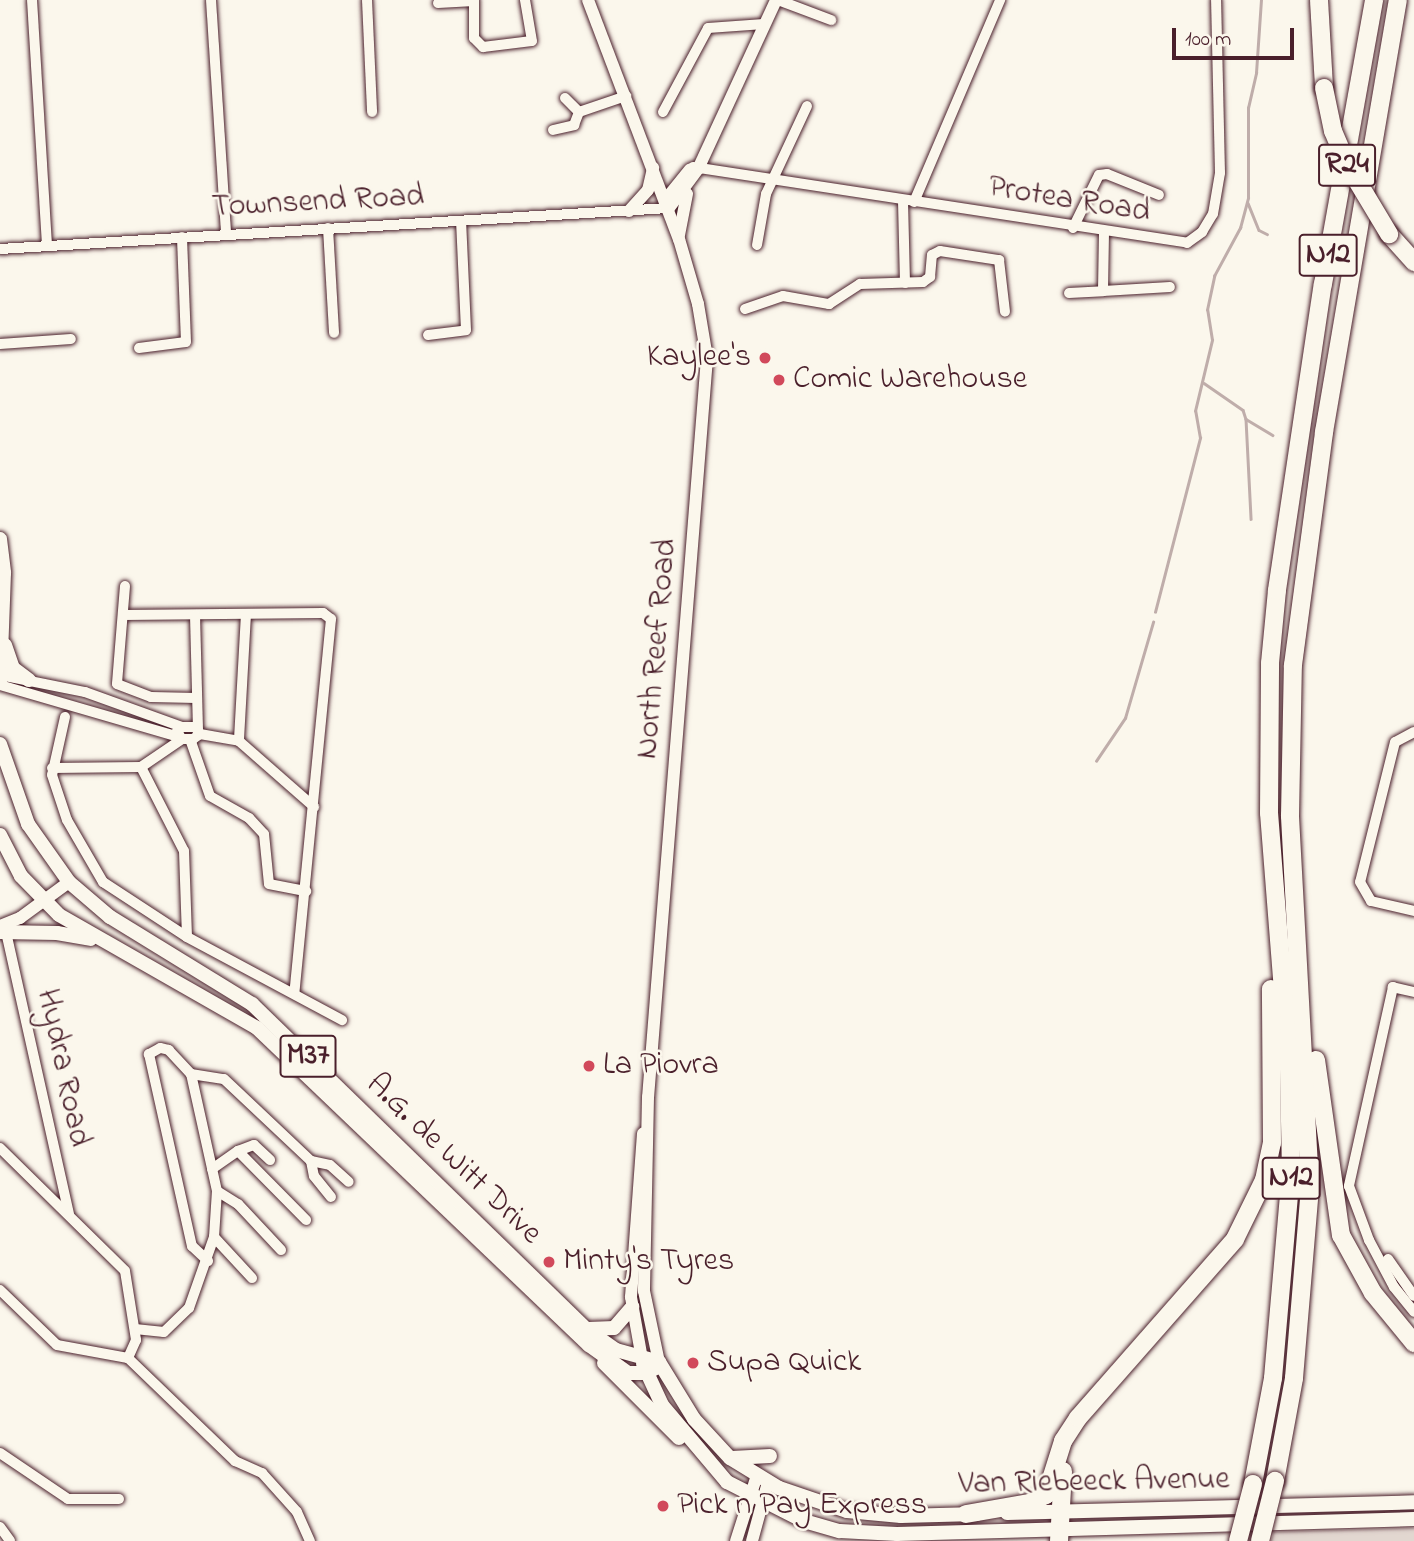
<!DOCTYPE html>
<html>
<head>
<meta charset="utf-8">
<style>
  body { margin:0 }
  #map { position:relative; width:1414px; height:1541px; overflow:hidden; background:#fbf7ec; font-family:"Indie Flower",sans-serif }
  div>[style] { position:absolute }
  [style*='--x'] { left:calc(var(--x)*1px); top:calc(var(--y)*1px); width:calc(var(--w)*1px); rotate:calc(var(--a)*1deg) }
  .green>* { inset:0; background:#e2d7d0 }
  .stream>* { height:2.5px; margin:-1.25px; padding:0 1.25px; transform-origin:1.25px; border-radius:1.25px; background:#bfadaa }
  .roads { filter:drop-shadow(0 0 2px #4a1f2b) drop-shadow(0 0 2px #4a1f2b) }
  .street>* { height:10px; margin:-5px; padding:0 5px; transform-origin:5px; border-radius:5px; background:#fbf7ec }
  .secondary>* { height:12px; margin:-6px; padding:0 6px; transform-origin:6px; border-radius:6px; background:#fbf7ec }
  .primary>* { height:14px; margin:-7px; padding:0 7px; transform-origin:7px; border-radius:7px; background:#fbf7ec }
  .highway>* { height:18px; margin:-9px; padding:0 9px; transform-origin:9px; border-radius:9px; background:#fbf7ec }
  .bridges { filter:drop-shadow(0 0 2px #4a1f2b) drop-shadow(0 0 2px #4a1f2b) }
  .highway-bridge>* { height:18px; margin:-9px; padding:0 9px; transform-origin:9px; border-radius:9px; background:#fbf7ec }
  .dots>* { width:19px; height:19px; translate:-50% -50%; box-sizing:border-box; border:4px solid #fbf7ec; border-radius:50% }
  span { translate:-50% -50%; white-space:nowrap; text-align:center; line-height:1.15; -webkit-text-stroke:5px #fbf7ec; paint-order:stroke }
  .shield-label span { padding:2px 5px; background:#fbf7ec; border:2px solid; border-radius:5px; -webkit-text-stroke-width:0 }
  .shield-label { font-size:30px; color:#4a1f2b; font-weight:700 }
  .street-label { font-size:32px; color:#4a1f2b }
  .poi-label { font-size:32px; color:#4a1f2b }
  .right { translate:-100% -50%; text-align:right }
  .left { translate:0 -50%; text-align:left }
  .scale { position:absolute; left:1172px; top:28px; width:122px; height:32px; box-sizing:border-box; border:4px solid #4a1f2b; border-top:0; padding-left:9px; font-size:21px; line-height:24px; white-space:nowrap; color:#4a1f2b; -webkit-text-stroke:5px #fbf7ec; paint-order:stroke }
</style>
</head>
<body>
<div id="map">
  <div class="green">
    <div style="clip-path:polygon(1414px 1528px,1414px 1541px,1271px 1541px,1274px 1532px)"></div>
  </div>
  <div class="stream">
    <div style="--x:1248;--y:203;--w:29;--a:68"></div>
    <div style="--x:1259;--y:230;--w:9;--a:27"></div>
    <div style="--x:1204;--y:383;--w:47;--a:34.7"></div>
    <div style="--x:1243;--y:410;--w:9;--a:72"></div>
    <div style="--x:1246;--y:419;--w:100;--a:87.1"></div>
    <div style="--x:1246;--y:419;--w:31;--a:31"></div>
    <div style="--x:1155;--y:612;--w:180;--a:-75.5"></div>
    <div style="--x:1200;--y:438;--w:27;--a:-100"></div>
    <div style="--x:1195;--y:411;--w:73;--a:-76.5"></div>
    <div style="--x:1212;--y:340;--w:30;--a:-99"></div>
    <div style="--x:1207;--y:310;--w:35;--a:-78"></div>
    <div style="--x:1214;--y:276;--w:55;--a:-61.6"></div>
    <div style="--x:1240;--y:228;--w:31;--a:-75"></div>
    <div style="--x:1248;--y:198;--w:90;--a:-90"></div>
    <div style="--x:1248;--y:108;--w:36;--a:-77"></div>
    <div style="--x:1256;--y:73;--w:73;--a:-86.1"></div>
    <div style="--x:1096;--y:761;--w:52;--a:-56"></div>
    <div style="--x:1125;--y:718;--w:100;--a:-73.7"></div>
  </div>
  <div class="roads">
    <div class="street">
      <div style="--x:32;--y:0;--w:245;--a:86.5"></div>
      <div style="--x:211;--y:0;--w:234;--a:86.3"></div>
      <div style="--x:367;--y:0;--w:112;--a:87.4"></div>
      <div style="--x:474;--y:0;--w:38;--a:90"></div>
      <div style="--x:474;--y:38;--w:13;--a:45"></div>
      <div style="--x:483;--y:47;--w:49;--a:-7"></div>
      <div style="--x:532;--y:41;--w:42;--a:-99.7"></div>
      <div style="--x:778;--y:0;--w:57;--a:20.7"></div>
      <div style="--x:438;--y:3;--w:36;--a:-3"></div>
      <div style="--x:565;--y:98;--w:20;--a:45"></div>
      <div style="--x:579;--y:112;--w:50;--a:-18.8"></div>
      <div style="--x:663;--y:112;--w:95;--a:-61.8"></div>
      <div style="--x:708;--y:28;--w:56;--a:-4.1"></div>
      <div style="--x:553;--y:130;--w:22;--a:-13"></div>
      <div style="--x:574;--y:125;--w:14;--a:-69"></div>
      <div style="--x:693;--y:167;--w:500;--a:8.7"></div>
      <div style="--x:1187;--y:243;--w:19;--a:-36"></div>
      <div style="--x:1202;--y:232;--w:21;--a:-59"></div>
      <div style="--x:1213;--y:214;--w:42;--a:-80.3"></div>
      <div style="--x:1220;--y:173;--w:173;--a:-91.3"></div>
      <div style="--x:903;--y:201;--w:82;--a:88.6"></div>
      <div style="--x:914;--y:202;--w:220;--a:-66.9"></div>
      <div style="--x:328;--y:228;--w:105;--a:86.7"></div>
      <div style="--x:1073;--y:228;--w:59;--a:-63.9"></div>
      <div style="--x:1099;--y:175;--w:8;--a:-7"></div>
      <div style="--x:1107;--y:174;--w:56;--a:22"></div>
      <div style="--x:1104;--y:233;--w:58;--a:91"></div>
      <div style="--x:1103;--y:291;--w:67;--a:-3.4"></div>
      <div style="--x:757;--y:245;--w:52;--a:-80"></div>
      <div style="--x:766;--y:194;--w:97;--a:-65"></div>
      <div style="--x:0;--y:249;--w:670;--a:-3.51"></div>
      <div style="--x:1069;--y:293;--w:34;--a:-3"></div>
      <div style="--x:745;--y:309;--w:40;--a:-18.9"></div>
      <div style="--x:783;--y:296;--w:47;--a:9.9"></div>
      <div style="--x:829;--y:304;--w:37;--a:-33"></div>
      <div style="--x:860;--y:284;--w:63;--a:-1.8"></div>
      <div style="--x:923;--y:282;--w:9;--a:-36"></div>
      <div style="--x:930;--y:277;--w:22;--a:-85"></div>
      <div style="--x:932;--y:255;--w:9;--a:-27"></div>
      <div style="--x:940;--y:251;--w:60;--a:8.7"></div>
      <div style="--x:999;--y:260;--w:52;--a:83.4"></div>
      <div style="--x:428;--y:335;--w:38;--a:-7"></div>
      <div style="--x:466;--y:330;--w:109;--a:-92.6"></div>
      <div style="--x:0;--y:344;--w:71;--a:-4"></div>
      <div style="--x:139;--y:348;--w:47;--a:-7.3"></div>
      <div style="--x:186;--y:342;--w:105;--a:-92.2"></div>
      <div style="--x:125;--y:586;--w:98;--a:94.7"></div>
      <div style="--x:117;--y:684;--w:36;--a:21"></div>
      <div style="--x:151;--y:697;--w:45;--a:1.3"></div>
      <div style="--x:246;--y:614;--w:127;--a:93.2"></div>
      <div style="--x:239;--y:741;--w:100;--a:41.3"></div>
      <div style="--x:123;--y:615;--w:200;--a:-0.6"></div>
      <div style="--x:323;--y:613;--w:10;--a:37"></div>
      <div style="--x:331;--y:619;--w:376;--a:95.6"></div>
      <div style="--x:195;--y:615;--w:114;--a:88.5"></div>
      <div style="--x:0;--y:675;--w:87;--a:11.3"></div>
      <div style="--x:85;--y:692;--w:103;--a:19.8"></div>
      <div style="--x:182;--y:727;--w:13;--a:0"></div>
      <div style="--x:195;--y:727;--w:9;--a:54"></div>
      <div style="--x:200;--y:734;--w:9;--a:144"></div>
      <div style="--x:193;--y:739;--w:11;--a:180"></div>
      <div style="--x:182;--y:739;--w:9;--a:-126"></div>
      <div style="--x:177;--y:732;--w:7;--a:-45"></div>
      <div style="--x:0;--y:685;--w:186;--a:16.2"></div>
      <div style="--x:65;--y:717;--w:59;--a:102.6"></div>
      <div style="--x:52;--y:775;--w:47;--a:71.6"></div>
      <div style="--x:67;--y:820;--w:72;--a:59.9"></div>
      <div style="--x:103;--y:882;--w:100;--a:33.2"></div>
      <div style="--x:187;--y:937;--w:176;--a:28.2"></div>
      <div style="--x:1414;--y:732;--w:21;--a:152"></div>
      <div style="--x:1395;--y:742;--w:144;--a:104"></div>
      <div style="--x:1360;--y:882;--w:22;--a:60"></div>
      <div style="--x:1371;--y:901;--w:44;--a:13.1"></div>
      <div style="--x:200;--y:734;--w:40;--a:10"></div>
      <div style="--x:190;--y:739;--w:60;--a:70.7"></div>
      <div style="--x:210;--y:796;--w:45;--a:29.4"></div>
      <div style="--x:249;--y:818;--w:22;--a:47"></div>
      <div style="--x:264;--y:834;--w:50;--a:84.3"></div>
      <div style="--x:269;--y:884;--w:38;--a:11"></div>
      <div style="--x:141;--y:767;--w:94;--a:62.9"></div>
      <div style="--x:184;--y:851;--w:86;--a:88"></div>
      <div style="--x:52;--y:768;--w:89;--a:-0.6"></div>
      <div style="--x:141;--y:767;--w:50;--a:-34.3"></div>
      <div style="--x:6;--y:932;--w:289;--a:77.4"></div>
      <div style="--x:1414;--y:992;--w:22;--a:-167"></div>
      <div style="--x:1393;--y:987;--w:204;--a:102.5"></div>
      <div style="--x:1349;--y:1186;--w:58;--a:69.7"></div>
      <div style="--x:1369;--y:1240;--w:53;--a:62"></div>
      <div style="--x:1394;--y:1287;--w:32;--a:51"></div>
      <div style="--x:191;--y:1074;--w:33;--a:-133"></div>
      <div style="--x:169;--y:1050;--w:9;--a:-167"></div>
      <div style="--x:160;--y:1048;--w:13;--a:151"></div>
      <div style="--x:149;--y:1054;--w:197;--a:77.4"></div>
      <div style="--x:192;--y:1246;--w:22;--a:43"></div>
      <div style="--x:0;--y:1148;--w:175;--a:44.5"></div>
      <div style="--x:125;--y:1271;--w:70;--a:80.9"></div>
      <div style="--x:136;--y:1340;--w:20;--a:114"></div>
      <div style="--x:238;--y:1151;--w:17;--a:-21"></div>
      <div style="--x:254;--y:1145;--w:22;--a:43"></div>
      <div style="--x:311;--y:1161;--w:15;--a:79"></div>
      <div style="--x:314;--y:1176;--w:27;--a:51"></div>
      <div style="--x:212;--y:1169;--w:32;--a:-35"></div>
      <div style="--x:238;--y:1151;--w:97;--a:45.4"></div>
      <div style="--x:217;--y:1191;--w:25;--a:32"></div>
      <div style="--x:238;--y:1204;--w:63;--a:46.9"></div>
      <div style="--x:214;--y:1237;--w:56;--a:47.2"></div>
      <div style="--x:1388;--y:1259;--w:45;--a:54.9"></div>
      <div style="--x:0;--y:1290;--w:79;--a:44"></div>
      <div style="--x:57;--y:1345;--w:72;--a:10.4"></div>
      <div style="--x:135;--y:1329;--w:29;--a:6"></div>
      <div style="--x:164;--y:1332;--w:35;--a:-44"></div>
      <div style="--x:189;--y:1308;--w:75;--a:-70.6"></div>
      <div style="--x:214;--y:1237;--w:46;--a:-86.3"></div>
      <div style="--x:217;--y:1191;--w:120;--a:-102.5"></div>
      <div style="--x:191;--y:1074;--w:33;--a:9"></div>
      <div style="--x:224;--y:1079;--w:120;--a:43.3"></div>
      <div style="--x:311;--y:1161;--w:19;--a:12"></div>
      <div style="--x:330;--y:1165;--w:25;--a:42"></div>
      <div style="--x:128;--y:1358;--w:149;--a:43.9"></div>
      <div style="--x:235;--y:1461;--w:30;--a:24"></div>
      <div style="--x:262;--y:1473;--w:52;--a:48.1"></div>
      <div style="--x:297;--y:1512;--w:32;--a:66"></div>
      <div style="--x:0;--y:1453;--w:82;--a:34.1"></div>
      <div style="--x:68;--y:1499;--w:51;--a:0"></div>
      <div style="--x:0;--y:1527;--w:17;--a:54"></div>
    </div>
    <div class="secondary">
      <div style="--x:588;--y:0;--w:256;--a:69.2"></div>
      <div style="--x:679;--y:239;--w:68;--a:73.7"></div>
      <div style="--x:698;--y:304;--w:55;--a:80.5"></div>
      <div style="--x:707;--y:358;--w:741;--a:94.56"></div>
      <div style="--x:648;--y:1097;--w:194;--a:91.2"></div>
      <div style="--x:644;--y:1291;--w:73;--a:78.1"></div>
      <div style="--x:666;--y:199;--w:38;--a:-51"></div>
      <div style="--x:669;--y:208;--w:49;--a:-53.4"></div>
      <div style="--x:698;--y:169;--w:186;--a:-65.2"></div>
      <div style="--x:629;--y:211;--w:28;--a:-48"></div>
      <div style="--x:648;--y:190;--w:23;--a:-77"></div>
      <div style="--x:679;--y:235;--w:42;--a:-79"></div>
      <div style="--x:0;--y:926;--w:22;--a:-22"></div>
      <div style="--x:20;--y:918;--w:61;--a:-36.3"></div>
      <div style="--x:642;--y:1359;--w:63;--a:-100.1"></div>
      <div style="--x:631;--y:1297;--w:164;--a:-85.8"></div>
      <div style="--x:736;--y:1541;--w:69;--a:-72.3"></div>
      <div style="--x:752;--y:1541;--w:61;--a:-74.8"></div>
    </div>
    <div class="primary">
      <div style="--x:0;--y:539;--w:34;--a:83"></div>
      <div style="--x:4;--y:573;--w:108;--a:92.1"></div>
      <div style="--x:5;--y:645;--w:24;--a:71"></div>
      <div style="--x:13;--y:668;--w:20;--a:37"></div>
      <div style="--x:0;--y:744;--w:85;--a:70.7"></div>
      <div style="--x:28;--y:824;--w:71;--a:54.7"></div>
      <div style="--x:69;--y:882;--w:54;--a:40.5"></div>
      <div style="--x:110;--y:917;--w:167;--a:31.5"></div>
      <div style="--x:252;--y:1004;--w:466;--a:44.2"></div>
      <div style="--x:586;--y:1329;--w:37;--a:35"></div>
      <div style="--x:616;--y:1350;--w:45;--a:15.6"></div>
      <div style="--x:659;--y:1362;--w:67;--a:58.4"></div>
      <div style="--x:694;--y:1419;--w:53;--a:47.3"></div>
      <div style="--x:730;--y:1458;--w:57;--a:31.5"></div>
      <div style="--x:779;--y:1488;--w:72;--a:18.7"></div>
      <div style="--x:847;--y:1511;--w:54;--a:5.3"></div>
      <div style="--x:901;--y:1516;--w:76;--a:-1.5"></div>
      <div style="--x:0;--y:835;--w:46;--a:62.9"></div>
      <div style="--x:21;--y:876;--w:54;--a:45.7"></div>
      <div style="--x:59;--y:915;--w:228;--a:29.7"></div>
      <div style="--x:257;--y:1028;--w:459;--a:43.7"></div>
      <div style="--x:589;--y:1345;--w:48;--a:35.7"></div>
      <div style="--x:628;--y:1373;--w:18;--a:0"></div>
      <div style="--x:646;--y:1373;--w:16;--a:-27"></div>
      <div style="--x:0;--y:932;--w:57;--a:1"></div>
      <div style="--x:57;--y:933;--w:34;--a:10"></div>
      <div style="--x:588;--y:1329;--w:26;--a:-2"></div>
      <div style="--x:614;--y:1328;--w:28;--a:-49"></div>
      <div style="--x:604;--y:1363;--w:106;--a:45"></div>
      <div style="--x:643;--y:1364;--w:45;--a:65.1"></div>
      <div style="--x:662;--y:1405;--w:101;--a:49.8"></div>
      <div style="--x:727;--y:1482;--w:86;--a:26.9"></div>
      <div style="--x:804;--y:1521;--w:37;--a:16"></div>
      <div style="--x:840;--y:1531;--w:57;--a:3"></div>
      <div style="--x:897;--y:1534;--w:517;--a:-1.66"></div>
      <div style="--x:732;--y:1458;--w:38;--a:-3"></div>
      <div style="--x:1007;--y:1513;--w:407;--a:-1.5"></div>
    </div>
    <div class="highway">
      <div style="--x:1319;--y:0;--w:88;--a:86.7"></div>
      <div style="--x:1389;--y:234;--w:38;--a:48"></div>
      <div style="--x:1316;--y:1060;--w:177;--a:81.9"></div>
      <div style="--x:1341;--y:1235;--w:66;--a:61.1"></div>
      <div style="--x:1373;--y:1293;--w:65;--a:50.6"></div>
      <div style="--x:1275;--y:1481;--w:105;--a:-79.5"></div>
      <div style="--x:1294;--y:1378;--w:193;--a:-85.2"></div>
      <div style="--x:1310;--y:1186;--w:371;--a:-93.1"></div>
      <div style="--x:1290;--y:816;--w:151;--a:-88.9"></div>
      <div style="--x:1293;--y:665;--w:235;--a:-82.4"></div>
      <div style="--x:1324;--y:432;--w:438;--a:-80.3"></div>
      <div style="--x:1253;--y:1484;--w:108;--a:-79.3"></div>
      <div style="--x:1273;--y:1378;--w:206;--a:-85"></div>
      <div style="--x:1291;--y:1173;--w:106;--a:-91.1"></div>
      <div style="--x:1289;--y:1067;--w:255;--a:-94.5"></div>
      <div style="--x:1269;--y:813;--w:150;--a:-89.6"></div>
      <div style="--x:1270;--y:663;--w:73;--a:-84.5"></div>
      <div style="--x:1277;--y:590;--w:309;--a:-81.5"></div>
      <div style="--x:1323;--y:284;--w:289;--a:-79.8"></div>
      <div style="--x:966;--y:1514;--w:65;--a:-9.8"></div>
      <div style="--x:1030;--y:1503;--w:18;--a:-27"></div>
      <div style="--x:1046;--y:1495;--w:57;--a:-72.5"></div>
      <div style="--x:1063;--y:1441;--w:27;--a:-57"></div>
      <div style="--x:1078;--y:1418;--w:238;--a:-48.7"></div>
      <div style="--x:1235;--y:1239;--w:66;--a:-63.8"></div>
      <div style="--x:1264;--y:1180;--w:38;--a:-78"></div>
      <div style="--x:1272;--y:1143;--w:154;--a:-90.4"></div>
      <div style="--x:1059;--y:1541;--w:70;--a:-86.7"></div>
    </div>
  </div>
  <div class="bridges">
    <div class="highway-bridge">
      <div style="--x:1324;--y:88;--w:44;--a:78.2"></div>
      <div style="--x:1333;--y:131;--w:36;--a:67"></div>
      <div style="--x:1347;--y:164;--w:82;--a:59"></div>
      <div style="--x:1238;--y:1541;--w:59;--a:-75.3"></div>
      <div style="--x:1260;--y:1541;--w:62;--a:-76"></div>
    </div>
  </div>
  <div class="dots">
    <div style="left:765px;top:358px;background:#d1495b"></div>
    <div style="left:779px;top:380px;background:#d1495b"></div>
    <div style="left:589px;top:1066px;background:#d1495b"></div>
    <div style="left:549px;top:1262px;background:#d1495b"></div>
    <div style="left:693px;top:1363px;background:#d1495b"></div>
    <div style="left:663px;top:1506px;background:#d1495b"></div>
  </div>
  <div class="shield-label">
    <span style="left:1347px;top:165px">R24</span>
    <span style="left:1328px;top:255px">N12</span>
    <span style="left:308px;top:1056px">M37</span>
    <span style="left:1291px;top:1178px">N12</span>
  </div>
  <div class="street-label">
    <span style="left:1069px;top:201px;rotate:9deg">Protea Road</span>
    <span style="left:318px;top:203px;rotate:-3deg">Townsend Road</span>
    <span style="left:658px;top:649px;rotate:-85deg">North Reef Road</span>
    <span style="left:62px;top:1068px;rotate:78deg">Hydra Road</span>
    <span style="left:453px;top:1160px;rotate:44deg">A.G. de Witt Drive</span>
    <span style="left:1094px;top:1483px;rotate:-1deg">Van Riebeeck Avenue</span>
  </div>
  <div class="poi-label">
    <span class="right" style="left:751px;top:358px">Kaylee's</span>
    <span class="left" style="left:793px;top:380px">Comic Warehouse</span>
    <span class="left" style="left:603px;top:1066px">La Piovra</span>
    <span class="left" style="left:563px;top:1262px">Minty's Tyres</span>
    <span class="left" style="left:707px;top:1363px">Supa Quick</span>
    <span class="left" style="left:677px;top:1506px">Pick n Pay Express</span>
  </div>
  <div class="scale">100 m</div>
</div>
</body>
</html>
